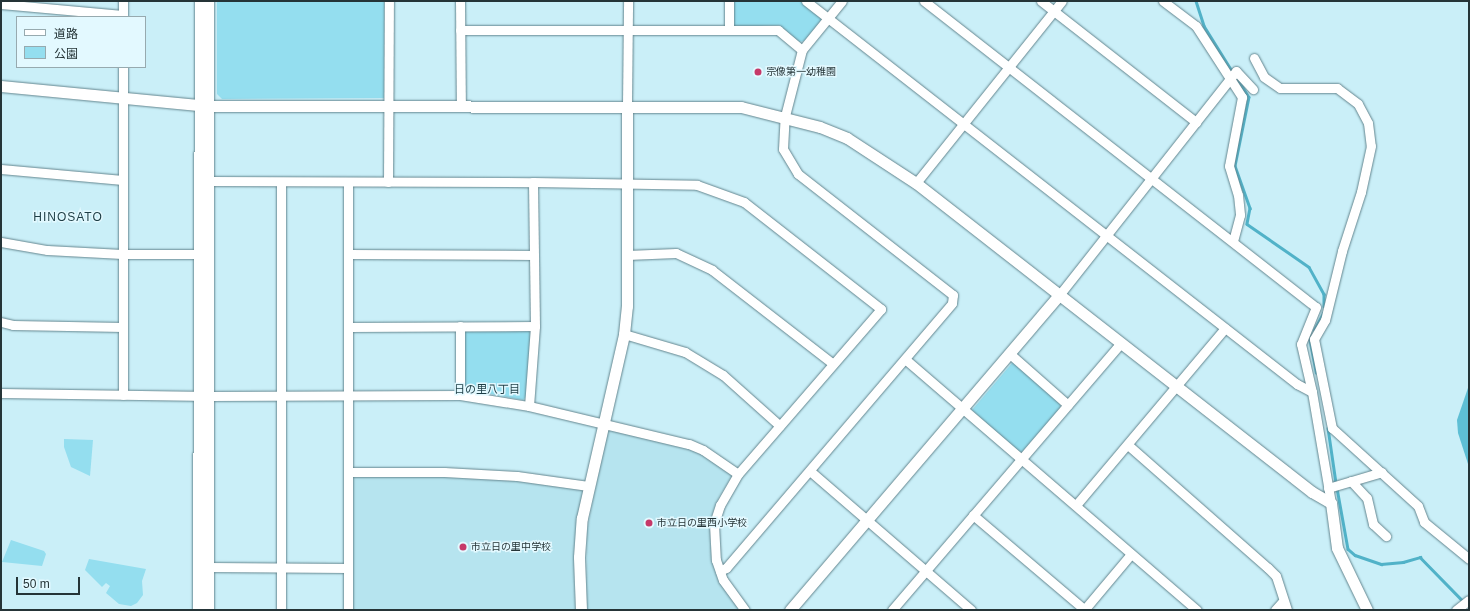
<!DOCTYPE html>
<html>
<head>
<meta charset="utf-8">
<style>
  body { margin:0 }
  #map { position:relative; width:1470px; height:611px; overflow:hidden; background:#caeff8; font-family:Arial,"Noto Sans JP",sans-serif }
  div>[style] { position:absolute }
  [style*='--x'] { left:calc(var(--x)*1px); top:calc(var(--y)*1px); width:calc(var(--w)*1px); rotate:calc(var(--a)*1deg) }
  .built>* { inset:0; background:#b6e4ef }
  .green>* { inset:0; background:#94deef }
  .forest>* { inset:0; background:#5ebfd5 }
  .stream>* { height:2.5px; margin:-1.25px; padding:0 1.25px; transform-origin:1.25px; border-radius:1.25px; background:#51b2c8 }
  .roads { filter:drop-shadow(0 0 1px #63858e) drop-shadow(0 0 1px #63858e) }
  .minor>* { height:9px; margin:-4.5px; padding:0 4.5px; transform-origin:4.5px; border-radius:4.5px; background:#fff }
  .tertiary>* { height:11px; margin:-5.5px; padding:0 5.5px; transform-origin:5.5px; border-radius:5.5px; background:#fff }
  .dots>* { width:11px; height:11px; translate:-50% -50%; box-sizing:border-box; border:2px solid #e3f9ff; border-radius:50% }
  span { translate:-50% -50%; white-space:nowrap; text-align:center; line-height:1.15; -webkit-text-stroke:3px #e3f9ff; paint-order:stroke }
  .poi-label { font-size:10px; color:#253437 }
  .left { translate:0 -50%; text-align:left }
  .neighbourhood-label { font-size:11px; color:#1d3d45 }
  .quarter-label { font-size:12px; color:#1d3d45; letter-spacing:1px }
  .frame { position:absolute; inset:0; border:2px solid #253437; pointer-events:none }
  .legend { position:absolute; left:16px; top:16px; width:130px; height:52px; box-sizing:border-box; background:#e3f9ff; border:1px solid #97aaaf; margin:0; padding:5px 7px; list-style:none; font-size:12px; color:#253437 }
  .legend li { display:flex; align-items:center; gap:8px; height:20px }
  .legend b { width:20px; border:1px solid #97aaaf }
  .scale { position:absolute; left:16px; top:577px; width:64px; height:18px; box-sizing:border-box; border:2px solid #253437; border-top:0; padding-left:5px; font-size:12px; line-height:14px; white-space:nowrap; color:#253437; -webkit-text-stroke:3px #e3f9ff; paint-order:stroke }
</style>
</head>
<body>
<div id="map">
  <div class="built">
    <div style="clip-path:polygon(610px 429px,696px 450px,731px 473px,732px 476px,719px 497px,711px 517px,710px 543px,718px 579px,739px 610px,586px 610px,587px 530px,607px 432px)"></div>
    <div style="clip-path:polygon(355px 476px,480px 477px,580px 489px,583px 493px,574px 559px,575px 610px,352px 610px,352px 479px)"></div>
  </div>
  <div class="green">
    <div style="clip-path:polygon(217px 1px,384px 1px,384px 98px,222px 99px,217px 94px)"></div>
    <div style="clip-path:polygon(732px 1px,800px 1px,821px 17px,821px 21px,804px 41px,799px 42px,779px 25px,735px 27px,732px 23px)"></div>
    <div style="clip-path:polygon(528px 330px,531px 333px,526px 397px,523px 400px,463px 389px,463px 334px,466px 331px)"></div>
    <div style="clip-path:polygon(1013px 362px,1060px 403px,1060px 408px,1022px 452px,1017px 451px,972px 410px)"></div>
    <div style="clip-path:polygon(64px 439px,93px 440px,90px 476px,71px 467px,64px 447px)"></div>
    <div style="clip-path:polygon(11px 540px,44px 551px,46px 554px,42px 566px,2px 562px)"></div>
    <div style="clip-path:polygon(89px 559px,146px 569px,142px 581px,143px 595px,137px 603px,131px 606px,119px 604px,106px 593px,110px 586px,106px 583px,102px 587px,85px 570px)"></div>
  </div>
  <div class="forest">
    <div style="clip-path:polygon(1469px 385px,1469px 467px,1458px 433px,1457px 420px)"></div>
  </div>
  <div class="stream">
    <div style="--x:1196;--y:1;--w:26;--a:72"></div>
    <div style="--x:1204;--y:26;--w:53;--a:58.1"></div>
    <div style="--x:1237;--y:78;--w:22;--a:58"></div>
    <div style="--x:1249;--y:97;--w:70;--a:101.5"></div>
    <div style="--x:1235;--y:166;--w:45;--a:70.3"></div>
    <div style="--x:1250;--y:208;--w:16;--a:101"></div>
    <div style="--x:1247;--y:224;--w:75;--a:34.7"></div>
    <div style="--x:1309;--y:267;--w:31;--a:61"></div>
    <div style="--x:1324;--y:294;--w:12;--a:90"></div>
    <div style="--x:1314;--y:330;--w:19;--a:-62"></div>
    <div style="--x:1310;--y:340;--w:33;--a:79"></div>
    <div style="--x:1328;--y:428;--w:56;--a:81.7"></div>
    <div style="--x:1337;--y:488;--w:62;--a:79.8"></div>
    <div style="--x:1348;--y:549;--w:9;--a:41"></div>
    <div style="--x:1355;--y:555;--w:28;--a:19"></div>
    <div style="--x:1381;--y:564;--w:22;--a:-5"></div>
    <div style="--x:1403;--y:562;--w:18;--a:-16"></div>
    <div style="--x:1420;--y:557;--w:62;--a:45.7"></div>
  </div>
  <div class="roads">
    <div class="minor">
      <div style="--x:123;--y:1;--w:16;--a:90"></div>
      <div style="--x:460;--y:1;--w:105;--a:89.5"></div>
      <div style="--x:806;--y:1;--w:623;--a:37.96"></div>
      <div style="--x:1297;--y:384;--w:17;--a:28"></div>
      <div style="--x:924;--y:1;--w:497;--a:38"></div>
      <div style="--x:1316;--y:307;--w:40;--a:112"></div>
      <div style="--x:1301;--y:344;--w:49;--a:77.1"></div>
      <div style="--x:1312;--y:392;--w:113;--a:80.3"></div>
      <div style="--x:1041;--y:1;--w:197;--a:38"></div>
      <div style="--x:1163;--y:1;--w:41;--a:37.1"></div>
      <div style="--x:1196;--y:26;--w:85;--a:57.1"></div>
      <div style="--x:1242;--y:97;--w:70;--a:100.7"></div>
      <div style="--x:1229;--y:166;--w:30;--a:73"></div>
      <div style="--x:1238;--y:195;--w:20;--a:84"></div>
      <div style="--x:1240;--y:215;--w:27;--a:105"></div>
      <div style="--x:1;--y:4;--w:122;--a:5.2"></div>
      <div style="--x:460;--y:30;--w:318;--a:0"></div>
      <div style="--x:778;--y:30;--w:31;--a:40"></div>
      <div style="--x:729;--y:30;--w:29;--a:-90"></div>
      <div style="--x:1254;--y:58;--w:21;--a:62"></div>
      <div style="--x:1264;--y:77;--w:19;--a:35"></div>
      <div style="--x:1280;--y:88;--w:57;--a:0"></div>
      <div style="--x:1337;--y:88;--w:26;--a:37"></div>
      <div style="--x:1358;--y:104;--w:21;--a:62"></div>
      <div style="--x:1368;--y:123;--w:23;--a:83"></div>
      <div style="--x:1371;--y:146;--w:47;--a:102.3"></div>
      <div style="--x:1361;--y:192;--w:62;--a:107.9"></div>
      <div style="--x:1342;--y:251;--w:71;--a:103.8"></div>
      <div style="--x:1325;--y:320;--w:22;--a:120"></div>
      <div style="--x:1314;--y:339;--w:91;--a:78.6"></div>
      <div style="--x:1332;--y:428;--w:116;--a:42.2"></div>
      <div style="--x:1418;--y:506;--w:17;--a:69"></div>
      <div style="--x:1424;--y:522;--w:58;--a:39.4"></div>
      <div style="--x:123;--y:67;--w:328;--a:90"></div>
      <div style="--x:627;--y:105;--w:104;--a:-89.4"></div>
      <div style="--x:1;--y:169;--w:122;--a:5.2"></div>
      <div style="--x:209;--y:181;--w:324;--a:0.2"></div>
      <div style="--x:533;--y:182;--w:164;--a:1"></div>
      <div style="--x:697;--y:185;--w:50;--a:19.9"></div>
      <div style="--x:744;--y:202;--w:174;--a:38"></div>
      <div style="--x:881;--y:309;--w:218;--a:130.9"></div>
      <div style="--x:738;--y:474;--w:36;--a:120"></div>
      <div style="--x:720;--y:505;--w:20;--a:108"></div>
      <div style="--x:714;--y:524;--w:36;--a:87"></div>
      <div style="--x:716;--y:560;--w:21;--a:71"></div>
      <div style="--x:723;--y:580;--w:37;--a:54"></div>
      <div style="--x:348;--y:182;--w:428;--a:90"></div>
      <div style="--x:388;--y:182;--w:181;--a:-89.7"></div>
      <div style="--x:916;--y:183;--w:233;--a:-51.3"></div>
      <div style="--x:1;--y:242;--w:47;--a:9.9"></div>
      <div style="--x:47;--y:250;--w:75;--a:3.1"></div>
      <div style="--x:122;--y:254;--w:84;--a:0"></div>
      <div style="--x:348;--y:254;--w:186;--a:0.3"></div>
      <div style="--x:627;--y:255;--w:49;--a:-2.3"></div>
      <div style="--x:676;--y:253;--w:40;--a:25"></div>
      <div style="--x:712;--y:270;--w:153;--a:37.8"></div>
      <div style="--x:1060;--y:294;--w:284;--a:-51.7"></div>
      <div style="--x:1236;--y:71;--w:25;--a:47"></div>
      <div style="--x:1;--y:322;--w:12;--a:14"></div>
      <div style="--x:13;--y:325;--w:110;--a:1"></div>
      <div style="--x:348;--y:327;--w:187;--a:-0.3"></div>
      <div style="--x:624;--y:334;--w:64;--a:16.4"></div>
      <div style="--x:685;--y:352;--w:44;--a:31.2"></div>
      <div style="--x:723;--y:375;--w:76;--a:41.8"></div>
      <div style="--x:1010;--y:354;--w:77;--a:41.3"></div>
      <div style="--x:905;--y:359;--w:385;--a:40.7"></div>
      <div style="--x:1;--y:393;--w:208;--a:0.8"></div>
      <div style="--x:209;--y:396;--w:251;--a:-0.2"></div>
      <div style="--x:460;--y:395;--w:70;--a:9.1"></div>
      <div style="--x:529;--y:406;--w:164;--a:13.4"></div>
      <div style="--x:689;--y:444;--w:15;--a:23"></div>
      <div style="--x:703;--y:450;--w:42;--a:34.4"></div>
      <div style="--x:460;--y:395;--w:69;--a:-90"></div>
      <div style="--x:529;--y:406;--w:80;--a:-85.7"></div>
      <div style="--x:535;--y:326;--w:144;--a:-90.8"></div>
      <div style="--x:1128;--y:445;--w:186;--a:41.3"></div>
      <div style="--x:1268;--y:568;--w:11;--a:45"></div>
      <div style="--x:1276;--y:576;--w:36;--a:72"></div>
      <div style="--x:810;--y:471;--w:213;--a:40.8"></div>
      <div style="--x:348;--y:472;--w:96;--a:0"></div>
      <div style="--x:444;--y:472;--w:73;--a:3.1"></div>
      <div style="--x:517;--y:476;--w:72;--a:8"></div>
      <div style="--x:1351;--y:481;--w:23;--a:47"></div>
      <div style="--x:1367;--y:498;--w:27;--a:77"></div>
      <div style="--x:1373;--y:524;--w:18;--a:43"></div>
      <div style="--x:1328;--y:488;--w:56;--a:-16.5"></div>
      <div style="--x:1076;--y:505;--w:231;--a:-49.9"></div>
      <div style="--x:973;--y:515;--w:147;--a:40.3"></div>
      <div style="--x:208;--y:567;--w:140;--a:0.4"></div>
      <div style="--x:720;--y:571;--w:7;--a:-27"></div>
      <div style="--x:726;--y:568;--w:348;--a:-49.5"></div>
      <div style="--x:952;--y:303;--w:8;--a:-83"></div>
      <div style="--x:953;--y:295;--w:197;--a:-142"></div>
      <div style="--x:798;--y:174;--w:29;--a:-121"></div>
      <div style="--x:783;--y:149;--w:33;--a:-87"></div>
      <div style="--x:785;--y:116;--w:68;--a:-75.6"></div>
      <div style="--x:802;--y:50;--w:63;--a:-50.8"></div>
      <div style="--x:281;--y:610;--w:428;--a:-90"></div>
      <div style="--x:892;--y:610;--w:352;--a:-49.4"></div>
      <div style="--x:1084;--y:610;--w:73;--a:-50"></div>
      <div style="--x:1275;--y:610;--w:12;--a:-48"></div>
      <div style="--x:1456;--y:610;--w:16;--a:-38"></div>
    </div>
    <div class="tertiary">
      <div style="--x:208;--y:1;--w:609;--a:90"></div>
      <div style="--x:1;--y:86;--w:208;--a:5.5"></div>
      <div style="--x:208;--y:106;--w:533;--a:0.11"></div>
      <div style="--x:741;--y:107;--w:81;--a:14.2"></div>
      <div style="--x:820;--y:127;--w:29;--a:22"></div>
      <div style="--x:847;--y:138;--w:82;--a:33.1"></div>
      <div style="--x:916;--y:183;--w:502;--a:37.97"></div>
      <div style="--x:1312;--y:492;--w:22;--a:30"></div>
      <div style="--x:1331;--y:503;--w:45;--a:82.4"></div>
      <div style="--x:1337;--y:548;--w:69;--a:64.2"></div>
      <div style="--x:198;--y:610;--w:609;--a:-89.81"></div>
      <div style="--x:581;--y:610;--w:53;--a:-92.2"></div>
      <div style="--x:579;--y:557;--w:39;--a:-86"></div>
      <div style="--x:582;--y:518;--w:189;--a:-77.1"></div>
      <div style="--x:624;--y:334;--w:28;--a:-84"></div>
      <div style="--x:627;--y:306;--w:201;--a:-90"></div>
      <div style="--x:790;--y:610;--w:416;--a:-49.5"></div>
    </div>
  </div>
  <div class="dots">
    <div style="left:758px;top:72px;background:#c63969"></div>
    <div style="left:649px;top:523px;background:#c63969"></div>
    <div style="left:463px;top:547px;background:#c63969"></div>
  </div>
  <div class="poi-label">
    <span class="left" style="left:766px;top:72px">宗像第一幼稚園</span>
    <span class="left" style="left:657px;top:523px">市立日の里西小学校</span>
    <span class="left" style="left:471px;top:547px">市立日の里中学校</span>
  </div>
  <div class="neighbourhood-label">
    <span style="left:487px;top:389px">日の里八丁目</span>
  </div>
  <div class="quarter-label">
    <span style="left:68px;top:218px">HINOSATO</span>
  </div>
  <div class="frame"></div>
  <ul class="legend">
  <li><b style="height:5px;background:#fff"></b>道路</li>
  <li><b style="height:11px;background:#94deef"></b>公園</li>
  </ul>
  <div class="scale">50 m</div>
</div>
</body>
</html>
